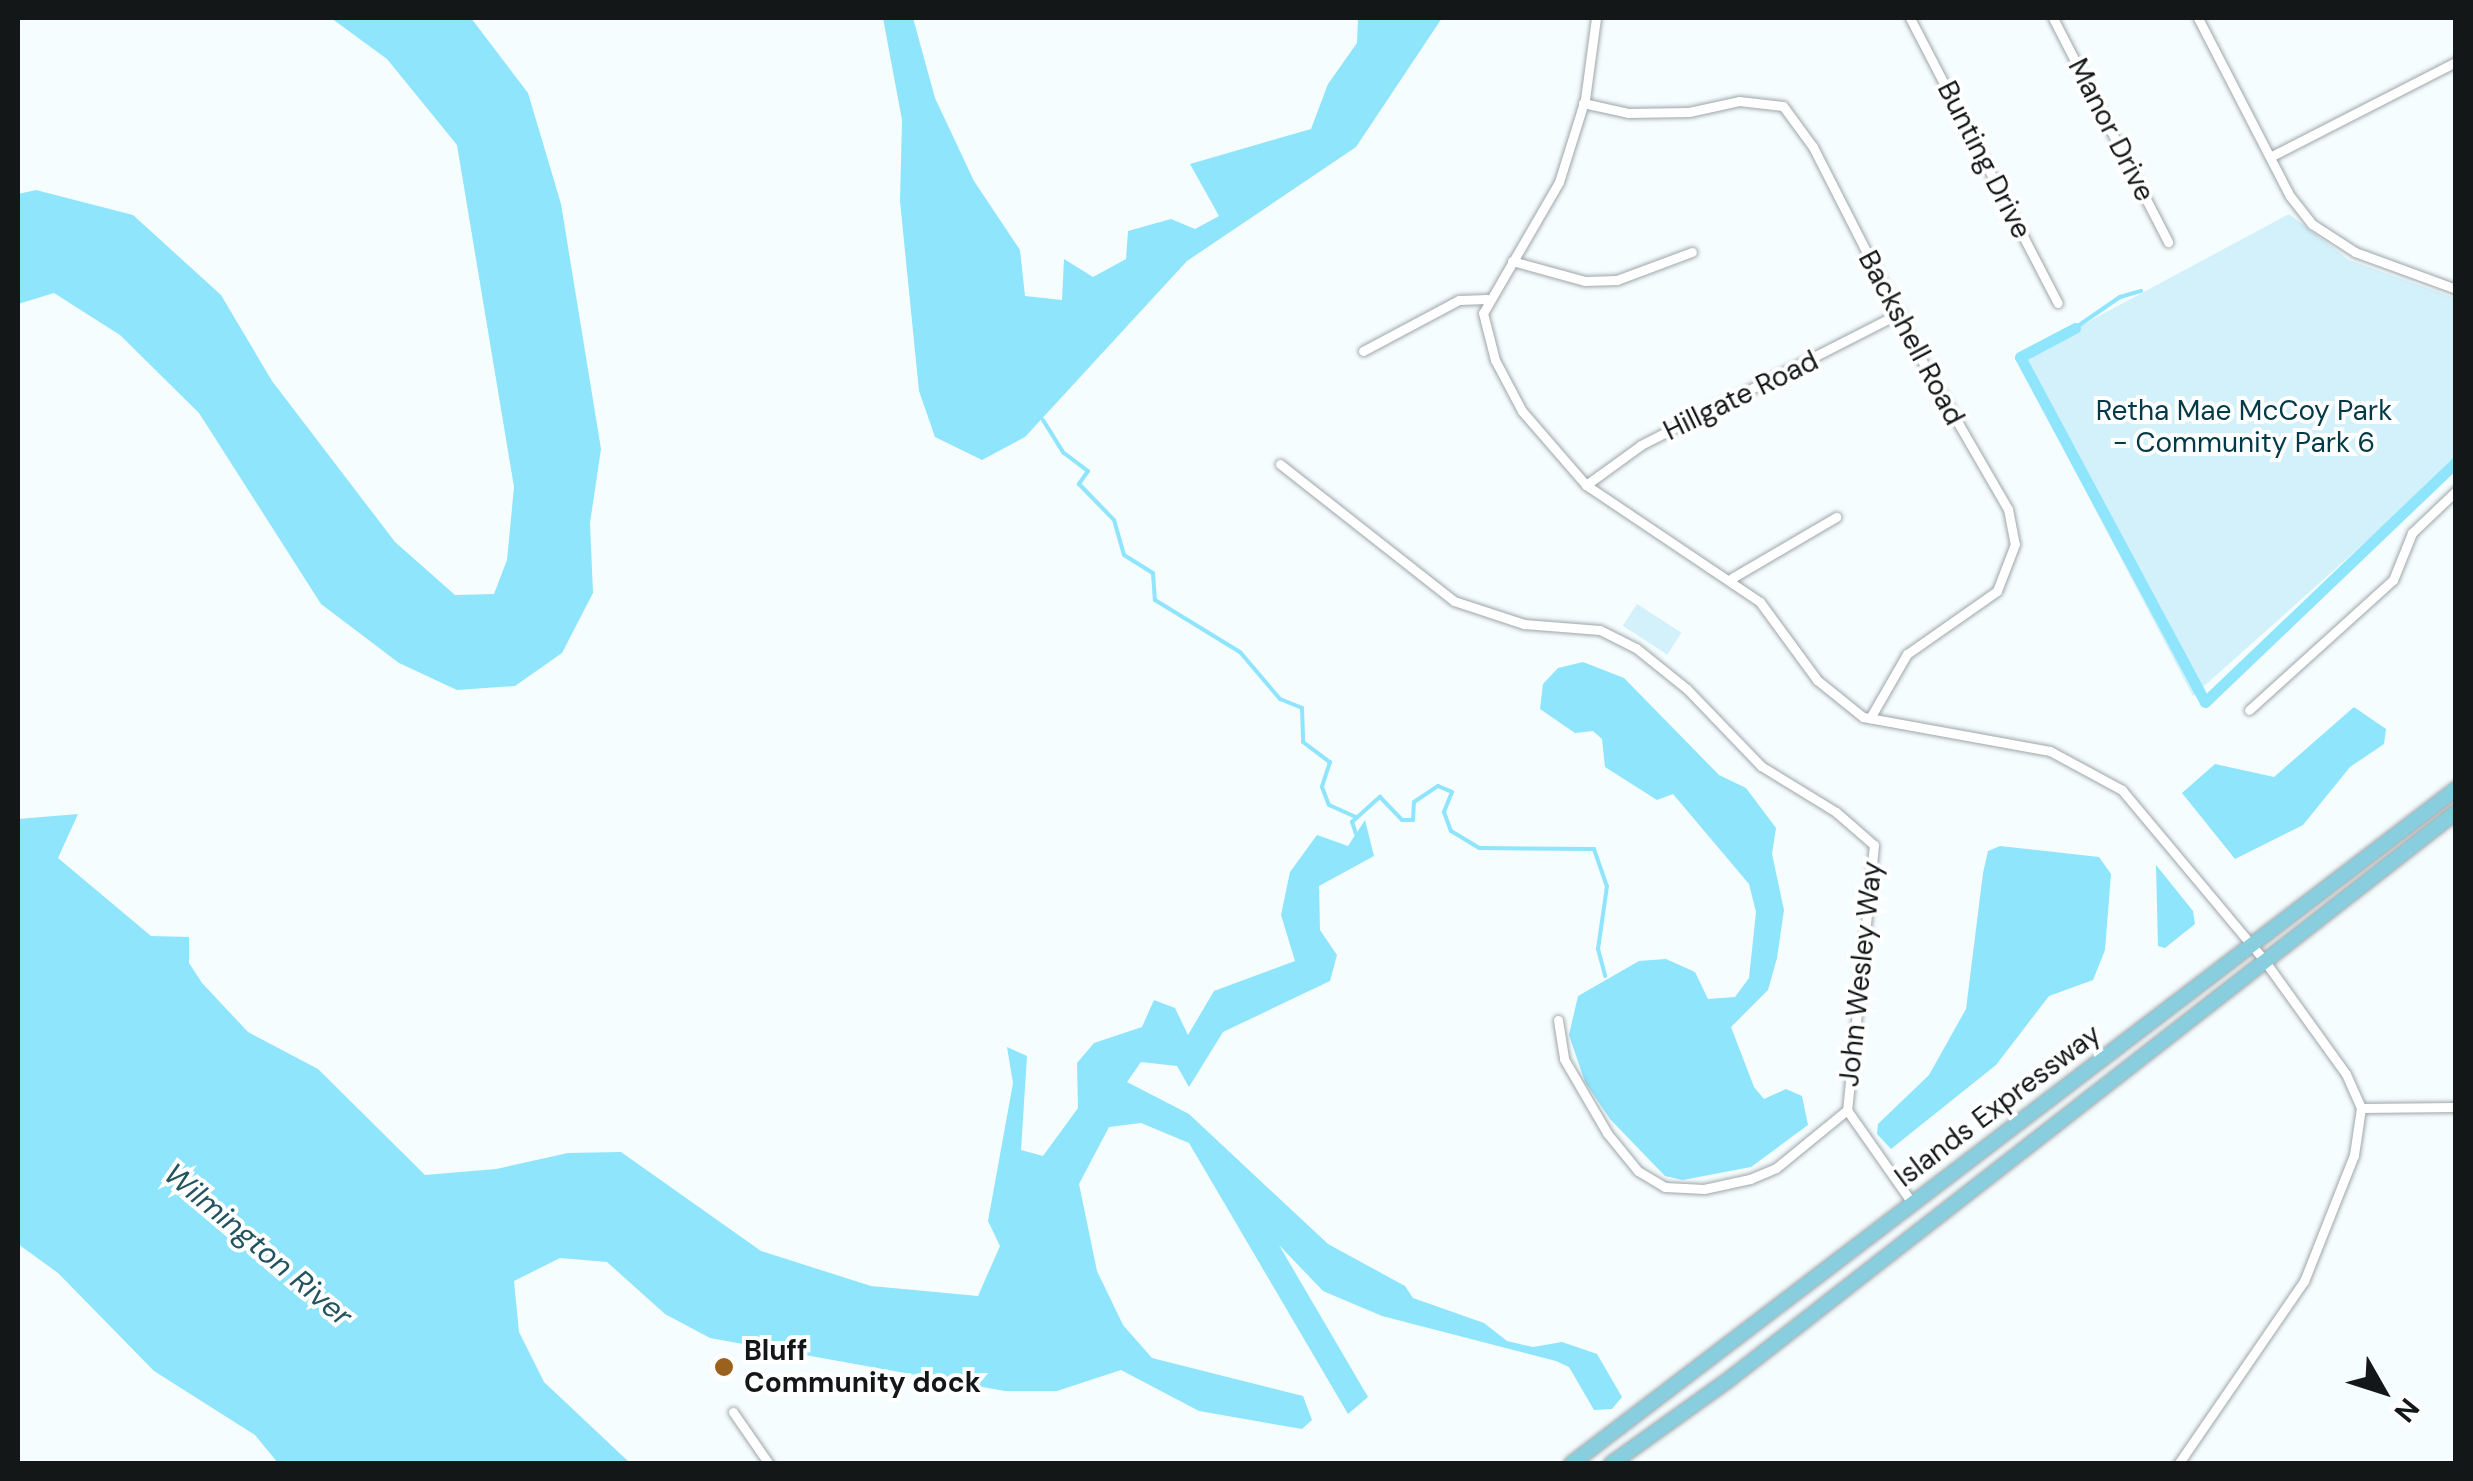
<!DOCTYPE html>
<html>
<head>
<meta charset="utf-8">
<style>
  body { margin:0 }
  #map { position:relative; width:2473px; height:1481px; overflow:hidden; background:#f6fdff; font-family:"DM Sans",sans-serif }
  div>[style] { position:absolute }
  [style*='--x'] { left:calc(var(--x)*1px); top:calc(var(--y)*1px); width:calc(var(--w)*1px); rotate:calc(var(--a)*1deg) }
  .green>* { inset:0; background:#d3f1fa; transform-origin:0 0 }
  .water>* { inset:0; background:#8ee5fc }
  .stream>* { height:4px; margin:-2px; padding:0 2px; transform-origin:2px; border-radius:2px; background:#8ee5fc }
  .canal>* { height:11px; margin:-5.5px; padding:0 5.5px; transform-origin:5.5px; border-radius:5.5px; background:#8ee5fc }
  .roads { filter:drop-shadow(0 0 2px #9ea6a9) drop-shadow(0 0 2px #9ea6a9) }
  .minor>* { height:9px; margin:-4.5px; padding:0 4.5px; transform-origin:4.5px; border-radius:4.5px; background:#fff }
  .primary>* { height:14px; margin:-7px; padding:0 7px; transform-origin:7px; border-radius:7px; background:#88cede }
  .dots>* { width:28px; height:28px; translate:-50% -50%; box-sizing:border-box; border:5px solid #fff; border-radius:50% }
  span { translate:-50% -50%; white-space:nowrap; text-align:center; line-height:1.15; -webkit-text-stroke:8px #fff; paint-order:stroke }
  .street-label { font-size:28px; color:#141718 }
  .park-label { font-size:28px; color:#023b47 }
  .poi-label { font-size:28px; color:#141718; font-weight:700 }
  .left { translate:0 -50%; text-align:left }
  .water-label { font-size:30px; color:#225460; font-style:italic }
  .frame { position:absolute; inset:0; border:20px solid #141718; pointer-events:none }
  .north { position:absolute; left:2333px; top:1341px; width:100px; height:100px; -webkit-text-stroke:8px #fff; paint-order:stroke; rotate:129deg; font-size:28px; font-weight:700; line-height:40px; text-align:center; color:#141718 }
  .north::after { content:''; display:block; margin:auto; width:35px; height:45px; background:#141718; clip-path:polygon(50% 0,100% 100%,50% 72%,0 100%) }
</style>
</head>
<body>
<div id="map">
  <div class="green">
    <div style="clip-path:polygon(2289px 214px,2349px 260px,2455px 298px,2455px 462px,2193px 696px,2017px 360px)"></div>
    <div style="left:1637px;top:604px;width:53px;height:26px;rotate:33deg"></div>
  </div>
  <div class="water">
    <div style="clip-path:polygon(331px 18px,471px 18px,528px 93px,561px 204px,601px 449px,590px 523px,593px 593px,562px 653px,515px 686px,457px 690px,399px 663px,321px 604px,199px 413px,120px 335px,54px 293px,18px 304px,18px 194px,36px 190px,133px 215px,221px 295px,272px 381px,395px 542px,455px 595px,494px 594px,507px 560px,514px 487px,457px 145px,387px 59px)"></div>
    <div style="clip-path:polygon(883px 18px,913px 18px,935px 98px,974px 181px,1020px 250px,1025px 296px,1062px 300px,1064px 259px,1093px 277px,1126px 259px,1128px 231px,1171px 219px,1195px 229px,1219px 216px,1190px 164px,1311px 129px,1328px 84px,1357px 43px,1358px 18px,1442px 18px,1356px 147px,1187px 261px,1025px 437px,982px 460px,935px 437px,919px 391px,900px 201px,902px 120px)"></div>
    <div style="clip-path:polygon(1583px 662px,1624px 678px,1719px 775px,1746px 788px,1776px 828px,1772px 854px,1784px 910px,1777px 958px,1768px 990px,1731px 1027px,1754px 1087px,1764px 1099px,1786px 1089px,1802px 1096px,1808px 1125px,1751px 1167px,1683px 1180px,1665px 1176px,1610px 1119px,1585px 1082px,1569px 1035px,1578px 996px,1639px 961px,1666px 959px,1695px 972px,1708px 999px,1735px 997px,1749px 978px,1756px 912px,1749px 884px,1673px 794px,1657px 800px,1605px 767px,1602px 739px,1593px 731px,1575px 733px,1540px 709px,1543px 684px,1558px 668px)"></div>
    <div style="clip-path:polygon(2354px 707px,2386px 729px,2384px 744px,2350px 767px,2303px 825px,2235px 859px,2182px 793px,2215px 764px,2274px 777px)"></div>
    <div style="clip-path:polygon(78px 814px,58px 858px,151px 936px,189px 937px,189px 963px,202px 983px,248px 1032px,318px 1069px,425px 1175px,496px 1169px,568px 1153px,621px 1152px,761px 1251px,871px 1286px,978px 1296px,1000px 1246px,988px 1221px,1013px 1083px,1007px 1047px,1027px 1056px,1021px 1150px,1043px 1156px,1078px 1108px,1077px 1063px,1094px 1043px,1142px 1027px,1154px 1000px,1175px 1008px,1188px 1035px,1214px 991px,1295px 961px,1281px 915px,1290px 872px,1317px 835px,1348px 846px,1365px 820px,1374px 856px,1319px 886px,1320px 930px,1337px 955px,1330px 981px,1223px 1032px,1189px 1087px,1177px 1066px,1141px 1062px,1127px 1082px,1189px 1114px,1328px 1244px,1405px 1286px,1413px 1298px,1484px 1323px,1507px 1341px,1533px 1347px,1562px 1342px,1597px 1354px,1622px 1397px,1612px 1409px,1594px 1410px,1569px 1367px,1556px 1361px,1382px 1316px,1323px 1291px,1279px 1245px,1368px 1397px,1348px 1414px,1189px 1143px,1141px 1123px,1109px 1127px,1079px 1184px,1097px 1271px,1123px 1325px,1152px 1358px,1303px 1396px,1312px 1420px,1302px 1429px,1199px 1411px,1121px 1370px,1057px 1391px,1005px 1391px,710px 1338px,665px 1314px,607px 1262px,560px 1258px,514px 1281px,519px 1332px,544px 1382px,630px 1463px,278px 1463px,255px 1435px,154px 1371px,58px 1273px,18px 1244px,18px 819px)"></div>
    <div style="clip-path:polygon(2000px 846px,2099px 857px,2111px 874px,2105px 950px,2093px 980px,2049px 996px,1996px 1065px,1891px 1149px,1877px 1134px,1878px 1124px,1929px 1075px,1966px 1009px,1983px 873px,1988px 851px)"></div>
    <div style="clip-path:polygon(2156px 865px,2193px 911px,2195px 924px,2165px 948px,2158px 946px)"></div>
  </div>
  <div class="stream">
    <div style="--x:2075;--y:328;--w:55;--a:-34.6"></div>
    <div style="--x:2120;--y:297;--w:22;--a:-16"></div>
    <div style="--x:1043;--y:420;--w:39;--a:58"></div>
    <div style="--x:1064;--y:453;--w:30;--a:37"></div>
    <div style="--x:1088;--y:471;--w:16;--a:125"></div>
    <div style="--x:1079;--y:484;--w:50;--a:45.8"></div>
    <div style="--x:1114;--y:520;--w:36;--a:74"></div>
    <div style="--x:1124;--y:555;--w:34;--a:32"></div>
    <div style="--x:1153;--y:573;--w:27;--a:86"></div>
    <div style="--x:1155;--y:600;--w:100;--a:31.5"></div>
    <div style="--x:1240;--y:652;--w:62;--a:49.6"></div>
    <div style="--x:1280;--y:699;--w:24;--a:22"></div>
    <div style="--x:1302;--y:708;--w:34;--a:88"></div>
    <div style="--x:1303;--y:742;--w:34;--a:37"></div>
    <div style="--x:1330;--y:762;--w:26;--a:108"></div>
    <div style="--x:1322;--y:787;--w:19;--a:69"></div>
    <div style="--x:1329;--y:805;--w:30;--a:24"></div>
    <div style="--x:1356;--y:834;--w:13;--a:-108"></div>
    <div style="--x:1352;--y:822;--w:38;--a:-42"></div>
    <div style="--x:1380;--y:797;--w:32;--a:46"></div>
    <div style="--x:1402;--y:820;--w:11;--a:0"></div>
    <div style="--x:1413;--y:820;--w:18;--a:-87"></div>
    <div style="--x:1414;--y:802;--w:29;--a:-34"></div>
    <div style="--x:1438;--y:786;--w:15;--a:23"></div>
    <div style="--x:1452;--y:792;--w:22;--a:112"></div>
    <div style="--x:1444;--y:812;--w:20;--a:70"></div>
    <div style="--x:1451;--y:831;--w:33;--a:31"></div>
    <div style="--x:1479;--y:848;--w:115;--a:0.5"></div>
    <div style="--x:1594;--y:849;--w:39;--a:71"></div>
    <div style="--x:1607;--y:886;--w:64;--a:98.1"></div>
    <div style="--x:1598;--y:949;--w:28;--a:75"></div>
  </div>
  <div class="canal">
    <div style="--x:2075;--y:328;--w:62;--a:152.2"></div>
    <div style="--x:2020;--y:357;--w:391;--a:61.8"></div>
    <div style="--x:2205;--y:702;--w:347;--a:-43.7"></div>
  </div>
  <div class="roads">
    <div class="minor">
      <div style="--x:1596;--y:18;--w:82;--a:97.7"></div>
      <div style="--x:1585;--y:99;--w:87;--a:107.4"></div>
      <div style="--x:1559;--y:182;--w:151;--a:120.1"></div>
      <div style="--x:1483;--y:313;--w:49;--a:75.7"></div>
      <div style="--x:1495;--y:360;--w:58;--a:62.1"></div>
      <div style="--x:1522;--y:411;--w:98;--a:49.1"></div>
      <div style="--x:1586;--y:485;--w:210;--a:33.9"></div>
      <div style="--x:1760;--y:602;--w:97;--a:53.8"></div>
      <div style="--x:1817;--y:680;--w:59;--a:38.8"></div>
      <div style="--x:1863;--y:717;--w:190;--a:10.3"></div>
      <div style="--x:2050;--y:751;--w:82;--a:28.4"></div>
      <div style="--x:2122;--y:790;--w:222;--a:50.1"></div>
      <div style="--x:2264;--y:960;--w:140;--a:54.3"></div>
      <div style="--x:2346;--y:1074;--w:37;--a:66"></div>
      <div style="--x:2361;--y:1108;--w:48;--a:98.5"></div>
      <div style="--x:2354;--y:1155;--w:136;--a:111.6"></div>
      <div style="--x:2304;--y:1281;--w:222;--a:124.5"></div>
      <div style="--x:1910;--y:18;--w:321;--a:62.6"></div>
      <div style="--x:2053;--y:18;--w:252;--a:62.8"></div>
      <div style="--x:2198;--y:18;--w:200;--a:62.7"></div>
      <div style="--x:2290;--y:196;--w:36;--a:52"></div>
      <div style="--x:2312;--y:224;--w:51;--a:33.1"></div>
      <div style="--x:2355;--y:252;--w:108;--a:20.1"></div>
      <div style="--x:1583;--y:103;--w:46;--a:12.5"></div>
      <div style="--x:1628;--y:113;--w:61;--a:-0.9"></div>
      <div style="--x:1689;--y:112;--w:51;--a:-12.4"></div>
      <div style="--x:1739;--y:101;--w:44;--a:6.5"></div>
      <div style="--x:1783;--y:106;--w:51;--a:53.8"></div>
      <div style="--x:1813;--y:147;--w:238;--a:63"></div>
      <div style="--x:1921;--y:359;--w:173;--a:59.9"></div>
      <div style="--x:2008;--y:509;--w:36;--a:79"></div>
      <div style="--x:2015;--y:544;--w:50;--a:111"></div>
      <div style="--x:1997;--y:591;--w:110;--a:145"></div>
      <div style="--x:1907;--y:654;--w:74;--a:120"></div>
      <div style="--x:2270;--y:157;--w:209;--a:-27.1"></div>
      <div style="--x:1512;--y:261;--w:76;--a:15.3"></div>
      <div style="--x:1585;--y:281;--w:32;--a:-2"></div>
      <div style="--x:1617;--y:280;--w:80;--a:-20.5"></div>
      <div style="--x:1363;--y:351;--w:109;--a:-28"></div>
      <div style="--x:1459;--y:300;--w:28;--a:-2"></div>
      <div style="--x:1280;--y:464;--w:221;--a:38.2"></div>
      <div style="--x:1454;--y:601;--w:74;--a:18.2"></div>
      <div style="--x:1524;--y:624;--w:76;--a:4.5"></div>
      <div style="--x:1600;--y:630;--w:40;--a:26.6"></div>
      <div style="--x:1636;--y:648;--w:65;--a:38.8"></div>
      <div style="--x:1687;--y:689;--w:107;--a:46.1"></div>
      <div style="--x:1761;--y:766;--w:88;--a:31.5"></div>
      <div style="--x:1836;--y:812;--w:50;--a:41"></div>
      <div style="--x:1874;--y:845;--w:266;--a:95.8"></div>
      <div style="--x:1847;--y:1110;--w:113;--a:55"></div>
      <div style="--x:1586;--y:485;--w:68;--a:-36"></div>
      <div style="--x:1641;--y:445;--w:291;--a:-27"></div>
      <div style="--x:1732;--y:578;--w:121;--a:-30.4"></div>
      <div style="--x:2249;--y:710;--w:194;--a:-42.1"></div>
      <div style="--x:2393;--y:580;--w:51;--a:-68"></div>
      <div style="--x:2412;--y:533;--w:61;--a:-43.7"></div>
      <div style="--x:1558;--y:1020;--w:39;--a:81"></div>
      <div style="--x:1564;--y:1059;--w:86;--a:59.8"></div>
      <div style="--x:1607;--y:1133;--w:49;--a:50.8"></div>
      <div style="--x:1638;--y:1171;--w:31;--a:31"></div>
      <div style="--x:1665;--y:1187;--w:39;--a:3"></div>
      <div style="--x:1704;--y:1189;--w:47;--a:-12.3"></div>
      <div style="--x:1750;--y:1179;--w:28;--a:-23"></div>
      <div style="--x:1776;--y:1168;--w:92;--a:-39.2"></div>
      <div style="--x:2361;--y:1108;--w:95;--a:-0.6"></div>
      <div style="--x:733;--y:1412;--w:63;--a:55.3"></div>
    </div>
    <div class="primary">
      <div style="--x:1571;--y:1464;--w:1113;--a:-37.33"></div>
      <div style="--x:1611;--y:1464;--w:143;--a:-35.6"></div>
      <div style="--x:1727;--y:1381;--w:925;--a:-37.97"></div>
    </div>
  </div>
  <div class="dots">
    <div style="left:724px;top:1367px;background:#9a621e"></div>
  </div>
  <div class="street-label">
    <span style="left:2111px;top:130px;rotate:63deg">Manor Drive</span>
    <span style="left:1984px;top:160px;rotate:63deg">Bunting Drive</span>
    <span style="left:1911px;top:338px;rotate:62deg">Backshell Road</span>
    <span style="left:1741px;top:396px;rotate:-26deg">Hillgate Road</span>
    <span style="left:1861px;top:974px;rotate:-84deg">John Wesley Way</span>
    <span style="left:1998px;top:1106px;rotate:-37deg">Islands Expressway</span>
  </div>
  <div class="park-label">
    <span style="left:2244px;top:427px">Retha Mae McCoy Park<br>- Community Park 6</span>
  </div>
  <div class="poi-label">
    <span class="left" style="left:744px;top:1367px">Bluff<br>Community dock</span>
  </div>
  <div class="water-label">
    <span style="left:258px;top:1245px;rotate:40deg">Wilmington River</span>
  </div>
  <div class="frame"></div>
  <div class="north">N</div>
</div>
</body>
</html>
